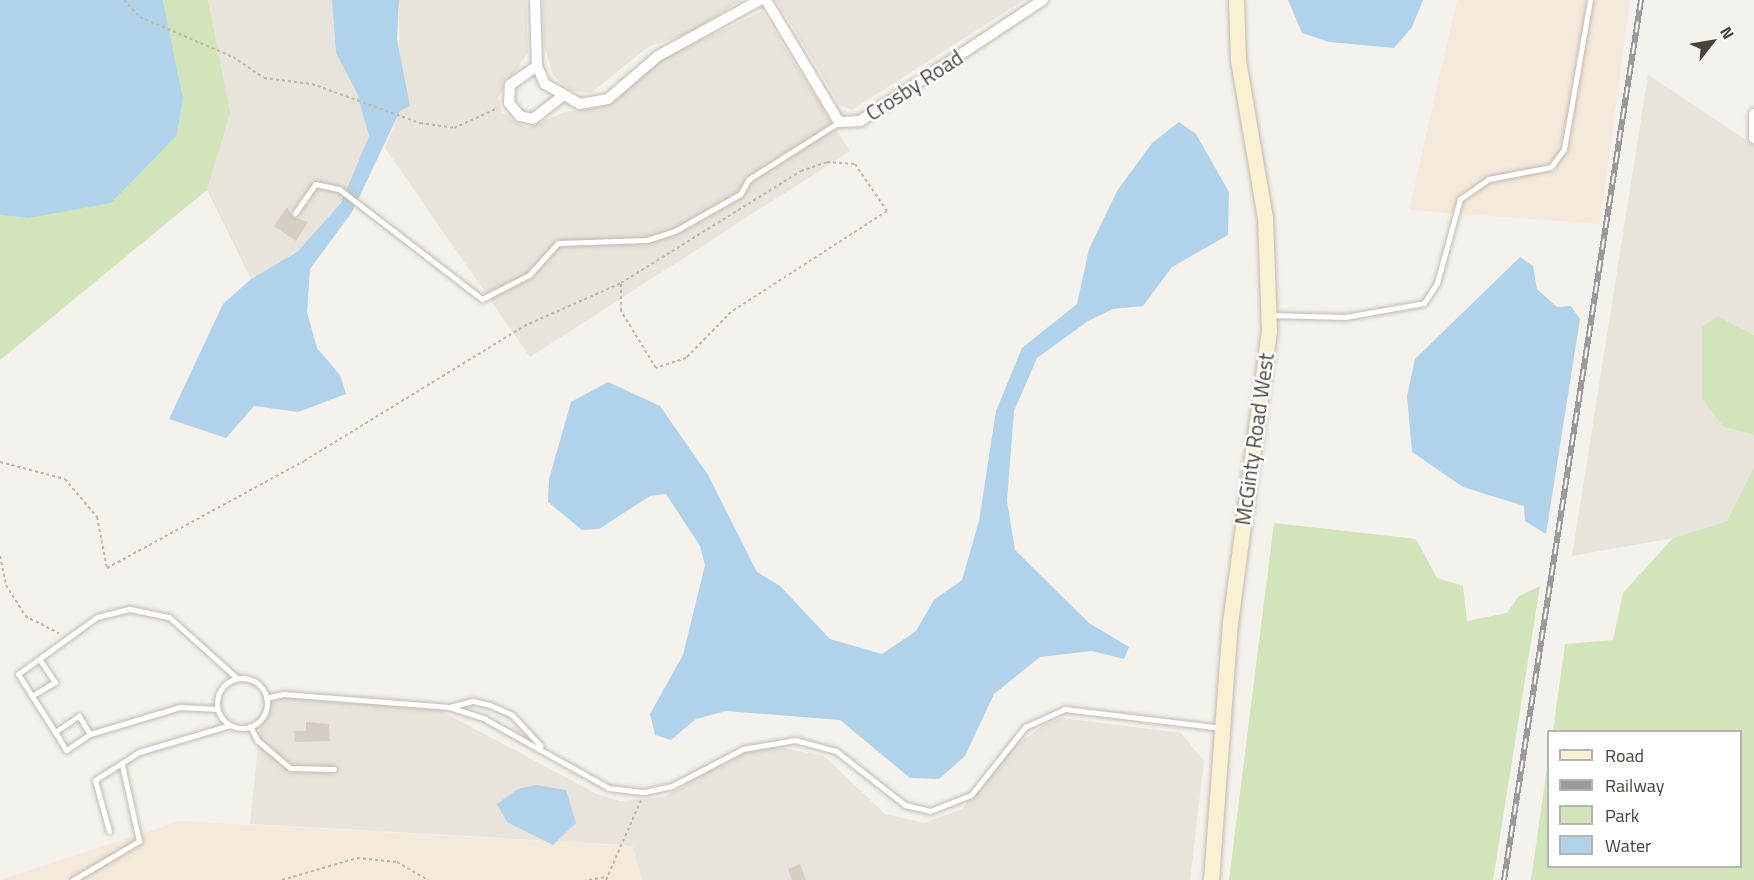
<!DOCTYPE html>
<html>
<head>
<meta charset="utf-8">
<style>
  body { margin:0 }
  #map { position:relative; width:1754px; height:880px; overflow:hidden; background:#f5f2ed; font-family:"Titillium Web",sans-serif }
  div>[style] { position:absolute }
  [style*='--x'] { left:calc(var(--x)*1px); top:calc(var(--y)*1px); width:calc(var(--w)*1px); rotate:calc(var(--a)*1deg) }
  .residential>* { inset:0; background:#e8e4db }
  .commercial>* { inset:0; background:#f4e9db }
  .green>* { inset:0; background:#d1e4ba }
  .water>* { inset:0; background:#b0d2ea }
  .building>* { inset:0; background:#d5cec3 }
  .path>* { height:2px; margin-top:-1px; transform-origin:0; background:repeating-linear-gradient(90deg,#c0b6a3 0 3px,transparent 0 6px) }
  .roads { filter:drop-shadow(0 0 2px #c0bab0) drop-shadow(0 0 2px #c0bab0) }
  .lane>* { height:5px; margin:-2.5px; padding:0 2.5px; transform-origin:2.5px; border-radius:2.5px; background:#fff }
  .lane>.ring { margin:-2.5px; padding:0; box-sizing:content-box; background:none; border:5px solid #fff; border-radius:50% }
  .street>* { height:10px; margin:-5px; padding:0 5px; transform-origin:5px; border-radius:5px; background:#fff }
  .secondary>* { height:15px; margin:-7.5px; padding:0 7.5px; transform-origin:7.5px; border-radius:7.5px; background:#faf0d2 }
  .rail>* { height:6px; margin-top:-3px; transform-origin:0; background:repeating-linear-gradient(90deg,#fff 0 11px,#9a9a9a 0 22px); box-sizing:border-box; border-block:2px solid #9a9a9a }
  span { translate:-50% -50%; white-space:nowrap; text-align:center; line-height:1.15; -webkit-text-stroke:5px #fff; paint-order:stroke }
  .street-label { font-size:21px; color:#49433b }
  .legend { position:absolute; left:1547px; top:730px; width:195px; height:138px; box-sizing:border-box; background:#fff; border:2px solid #b6b4b1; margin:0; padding:8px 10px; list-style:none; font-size:18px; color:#49433b }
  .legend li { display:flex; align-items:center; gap:12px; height:30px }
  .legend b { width:30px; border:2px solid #b6b4b1 }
  .north { position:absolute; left:1682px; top:12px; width:60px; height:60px; -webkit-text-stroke:4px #fff; paint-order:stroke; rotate:59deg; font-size:16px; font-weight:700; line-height:24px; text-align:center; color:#49433b }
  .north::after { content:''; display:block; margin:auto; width:21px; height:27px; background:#49433b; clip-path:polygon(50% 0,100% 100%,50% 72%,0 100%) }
</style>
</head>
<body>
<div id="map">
  <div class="residential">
    <div style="clip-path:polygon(208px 0,332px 0,336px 53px,357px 93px,369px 136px,341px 203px,297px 252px,251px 279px,207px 190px,229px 113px)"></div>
    <div style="clip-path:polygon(399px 0,526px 0,528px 52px,498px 98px,502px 113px,527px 128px,565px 112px,603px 107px,657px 61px,762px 11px,850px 151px,530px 357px,385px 148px,400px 111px)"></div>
    <div style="clip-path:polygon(543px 0,741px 0,692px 32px,648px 47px,591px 93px,569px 90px,553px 75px,544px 45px)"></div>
    <div style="clip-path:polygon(776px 0,1024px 0,852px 110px,840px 105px)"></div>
    <div style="clip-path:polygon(1648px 75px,1754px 145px,1754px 335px,1718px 317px,1702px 327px,1703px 399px,1724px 427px,1754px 435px,1754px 467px,1727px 521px,1673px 538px,1572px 556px)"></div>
    <div style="clip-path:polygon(288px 696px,428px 704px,597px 794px,620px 801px,664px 797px,745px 751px,778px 747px,824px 756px,885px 814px,924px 823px,962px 809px,1011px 749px,1045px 724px,1062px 718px,1181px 733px,1204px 761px,1190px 880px,636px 880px,625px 845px,250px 824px,261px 716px,270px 703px)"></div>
  </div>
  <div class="commercial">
    <div style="clip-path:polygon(1457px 0,1630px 0,1600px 224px,1409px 210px)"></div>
    <div style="clip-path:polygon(180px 821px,633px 846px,642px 880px,0 880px)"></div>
  </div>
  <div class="green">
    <div style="clip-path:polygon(163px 0,208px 0,230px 113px,207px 190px,0 360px,0 215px,28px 218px,177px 135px,183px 98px)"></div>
    <div style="clip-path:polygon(1717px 316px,1754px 335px,1754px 435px,1724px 427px,1702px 399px,1702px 327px)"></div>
    <div style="clip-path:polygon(1754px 467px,1754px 880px,1531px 880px,1548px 761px,1548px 866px,1740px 866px,1740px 732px,1553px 731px,1565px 644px,1613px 640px,1623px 593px,1673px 538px,1727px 521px)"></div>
    <div style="clip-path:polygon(1274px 523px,1416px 539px,1437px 578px,1463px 586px,1467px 621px,1507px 613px,1519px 596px,1540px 586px,1493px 880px,1229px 880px)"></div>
  </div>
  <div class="water">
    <div style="clip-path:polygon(0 0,163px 0,183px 98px,177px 135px,111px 203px,28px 218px,0 215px)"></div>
    <div style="clip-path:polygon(332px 0,399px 0,397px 39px,410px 106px,400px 111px,352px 212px,310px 269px,307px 312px,317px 348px,340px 375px,346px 394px,298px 412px,254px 406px,226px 438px,169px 419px,223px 304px,251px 279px,297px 252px,341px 203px,369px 136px,357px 93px,336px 53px)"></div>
    <div style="clip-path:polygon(1288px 0,1423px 0,1412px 27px,1394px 48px,1329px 42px,1302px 33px)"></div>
    <div style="clip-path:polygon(1179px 122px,1196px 134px,1229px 192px,1228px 235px,1172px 267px,1143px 306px,1113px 309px,1088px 321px,1037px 358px,1014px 411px,1007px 501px,1015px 550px,1089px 623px,1129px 647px,1124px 659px,1092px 651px,1040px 657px,994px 694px,965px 756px,939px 779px,910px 778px,840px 720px,726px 711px,696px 719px,671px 740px,655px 735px,650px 714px,683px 655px,705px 565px,700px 546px,666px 494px,650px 496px,599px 529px,582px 530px,548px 502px,549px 479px,571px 402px,608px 382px,660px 406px,708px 475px,757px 572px,780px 586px,830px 639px,882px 654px,916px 631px,934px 600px,962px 580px,979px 521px,996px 411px,1022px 348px,1077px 304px,1089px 249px,1117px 191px,1152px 143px)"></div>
    <div style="clip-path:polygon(1520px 257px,1533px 266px,1537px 289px,1557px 307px,1571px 306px,1580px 319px,1546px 534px,1525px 521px,1524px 506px,1463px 487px,1412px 452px,1407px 396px,1415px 359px)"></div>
    <div style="clip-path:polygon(536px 785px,566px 790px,576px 823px,553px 845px,507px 822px,497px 804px,518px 789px)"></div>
  </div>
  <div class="building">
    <div style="clip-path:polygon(287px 207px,293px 217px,308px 222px,296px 241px,274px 226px)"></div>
    <div style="clip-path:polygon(306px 722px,329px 724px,330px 741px,295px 742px,294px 731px,306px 731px)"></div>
    <div style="clip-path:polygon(800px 864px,806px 880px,792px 880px,788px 869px)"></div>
  </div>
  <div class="path">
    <div style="--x:124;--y:0;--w:23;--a:47"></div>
    <div style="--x:140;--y:17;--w:101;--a:23.3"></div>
    <div style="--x:233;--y:57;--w:37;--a:34"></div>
    <div style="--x:264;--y:78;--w:48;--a:7.1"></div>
    <div style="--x:312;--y:84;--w:115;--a:19.9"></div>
    <div style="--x:420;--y:123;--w:34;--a:8"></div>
    <div style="--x:454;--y:128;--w:48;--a:-24.4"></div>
    <div style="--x:0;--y:462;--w:67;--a:14.7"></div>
    <div style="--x:65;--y:479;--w:50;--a:49.9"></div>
    <div style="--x:97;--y:517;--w:52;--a:78.9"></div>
    <div style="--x:107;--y:568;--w:224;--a:-28.5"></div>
    <div style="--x:304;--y:461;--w:258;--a:-31.5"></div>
    <div style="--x:524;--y:326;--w:106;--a:-23.9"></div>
    <div style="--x:621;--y:283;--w:212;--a:-31.9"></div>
    <div style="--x:801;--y:171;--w:28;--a:-19"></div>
    <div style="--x:827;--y:162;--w:28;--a:4"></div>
    <div style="--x:855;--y:164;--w:57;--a:55.8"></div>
    <div style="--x:887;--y:211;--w:186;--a:147.1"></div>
    <div style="--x:731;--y:312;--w:64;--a:134.4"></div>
    <div style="--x:686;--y:358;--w:32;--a:162"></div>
    <div style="--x:656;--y:368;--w:67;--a:-121.6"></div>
    <div style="--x:621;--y:311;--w:28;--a:-90"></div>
    <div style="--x:0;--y:556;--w:30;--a:78"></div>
    <div style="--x:6;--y:585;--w:36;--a:58"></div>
    <div style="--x:25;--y:616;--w:38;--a:27"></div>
    <div style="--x:282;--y:880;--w:78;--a:-16.3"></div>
    <div style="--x:357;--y:858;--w:40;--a:5.7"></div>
    <div style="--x:397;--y:862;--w:36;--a:30"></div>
    <div style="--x:589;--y:880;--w:17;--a:-10"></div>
    <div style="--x:606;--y:880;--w:87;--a:-66.4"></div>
  </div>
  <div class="roads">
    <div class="lane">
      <div style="--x:295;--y:213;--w:35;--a:-55"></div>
      <div style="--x:315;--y:184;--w:25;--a:12"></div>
      <div style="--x:339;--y:189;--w:180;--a:37.6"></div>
      <div style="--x:482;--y:299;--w:53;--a:-27.1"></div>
      <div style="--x:529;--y:275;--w:43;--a:-47.8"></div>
      <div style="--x:558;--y:243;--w:89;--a:-1.9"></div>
      <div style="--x:647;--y:240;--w:29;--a:-18"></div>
      <div style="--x:675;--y:231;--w:75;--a:-29.6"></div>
      <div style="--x:740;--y:194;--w:17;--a:-59"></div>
      <div style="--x:749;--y:179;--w:107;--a:-32.3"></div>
      <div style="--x:1271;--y:315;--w:74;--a:1.5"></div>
      <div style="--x:1345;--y:317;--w:80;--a:-10"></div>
      <div style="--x:1424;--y:303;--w:24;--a:-57"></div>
      <div style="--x:1437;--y:283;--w:87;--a:-74.7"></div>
      <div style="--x:1460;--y:199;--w:35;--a:-35"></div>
      <div style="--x:1489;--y:179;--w:63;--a:-11"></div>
      <div style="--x:1551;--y:167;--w:22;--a:-54"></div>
      <div style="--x:1564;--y:149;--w:151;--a:-80.1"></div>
      <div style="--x:40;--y:660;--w:27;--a:56"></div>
      <div style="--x:55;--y:682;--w:27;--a:149"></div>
      <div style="--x:32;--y:696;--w:26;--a:-122"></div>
      <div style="--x:18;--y:674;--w:97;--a:-35.8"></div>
      <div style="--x:97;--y:617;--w:34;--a:-14"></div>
      <div style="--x:130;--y:609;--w:40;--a:12"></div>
      <div style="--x:169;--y:617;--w:91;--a:41.9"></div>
      <div class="ring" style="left:217px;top:678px;width:45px;height:45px"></div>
      <div style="--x:32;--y:696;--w:43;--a:57.4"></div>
      <div style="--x:266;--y:698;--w:17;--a:-13"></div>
      <div style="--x:283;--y:694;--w:167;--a:4.5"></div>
      <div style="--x:449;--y:707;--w:38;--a:18"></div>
      <div style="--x:485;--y:719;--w:142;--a:29.1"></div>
      <div style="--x:609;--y:788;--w:35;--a:7"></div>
      <div style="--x:644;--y:792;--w:29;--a:-12"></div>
      <div style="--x:672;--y:786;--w:80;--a:-27.5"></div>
      <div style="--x:743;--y:749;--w:53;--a:-9.8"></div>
      <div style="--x:795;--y:740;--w:42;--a:15"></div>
      <div style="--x:836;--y:751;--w:88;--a:38"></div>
      <div style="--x:905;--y:805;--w:26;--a:13"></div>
      <div style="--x:930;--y:811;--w:44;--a:-21.3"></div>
      <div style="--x:971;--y:795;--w:87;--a:-51.5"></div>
      <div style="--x:1025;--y:727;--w:44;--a:-24.2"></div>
      <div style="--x:1065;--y:709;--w:158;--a:6.9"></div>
      <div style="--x:450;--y:707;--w:24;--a:-15"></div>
      <div style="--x:473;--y:701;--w:17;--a:13"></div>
      <div style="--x:490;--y:705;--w:24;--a:24"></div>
      <div style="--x:512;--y:715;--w:42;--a:46.9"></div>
      <div style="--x:250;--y:726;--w:16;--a:63"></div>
      <div style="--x:257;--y:740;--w:43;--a:40.3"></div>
      <div style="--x:290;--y:768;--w:44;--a:1.3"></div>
      <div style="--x:90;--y:734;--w:29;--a:146"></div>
      <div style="--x:66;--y:750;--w:21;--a:-121"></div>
      <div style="--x:55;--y:732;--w:29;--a:-34"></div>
      <div style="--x:79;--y:716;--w:21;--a:59"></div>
      <div style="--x:90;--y:734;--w:94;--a:-16.7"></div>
      <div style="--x:180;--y:707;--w:38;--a:3"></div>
      <div style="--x:109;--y:831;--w:53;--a:-105.4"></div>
      <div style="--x:95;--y:780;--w:52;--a:-32.5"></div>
      <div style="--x:139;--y:752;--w:95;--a:-16.5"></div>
      <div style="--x:73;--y:880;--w:77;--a:-30.6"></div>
      <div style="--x:139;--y:841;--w:78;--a:-102.6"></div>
    </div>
    <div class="street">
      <div style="--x:535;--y:0;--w:66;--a:88.3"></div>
      <div style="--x:537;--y:66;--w:20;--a:66"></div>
      <div style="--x:545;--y:84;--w:40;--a:29.7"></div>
      <div style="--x:580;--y:104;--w:28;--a:-10"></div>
      <div style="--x:608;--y:99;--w:66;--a:-40.7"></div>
      <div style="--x:658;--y:56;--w:116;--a:-28.8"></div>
      <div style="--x:766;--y:0;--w:142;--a:59.1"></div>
      <div style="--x:839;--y:122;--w:21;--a:-3"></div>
      <div style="--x:860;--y:121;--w:219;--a:-33.5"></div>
      <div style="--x:537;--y:66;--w:33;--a:145"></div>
      <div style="--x:510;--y:85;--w:18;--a:93"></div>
      <div style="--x:509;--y:103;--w:17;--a:50"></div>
      <div style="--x:520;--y:116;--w:13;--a:13"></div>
      <div style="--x:533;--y:119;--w:34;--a:-38"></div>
      <div style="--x:1754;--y:114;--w:24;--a:90"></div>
    </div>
    <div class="secondary">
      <div style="--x:1211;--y:880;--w:258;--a:-85.8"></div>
      <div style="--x:1230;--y:623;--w:295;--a:-82.4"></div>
      <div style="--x:1269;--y:331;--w:113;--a:-92"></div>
      <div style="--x:1265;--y:218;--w:160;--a:-99.7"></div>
      <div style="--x:1238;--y:60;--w:60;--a:-91.9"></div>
    </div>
  </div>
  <div class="rail">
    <div style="--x:1504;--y:880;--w:891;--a:-81.15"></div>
  </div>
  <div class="street-label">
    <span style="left:914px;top:85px;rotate:-33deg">Crosby Road</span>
    <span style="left:1254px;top:439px;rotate:-82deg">McGinty Road West</span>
  </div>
  <ul class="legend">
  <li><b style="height:8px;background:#faf0d2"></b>Road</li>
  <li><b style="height:8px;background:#9a9a9a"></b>Railway</li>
  <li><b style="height:16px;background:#d1e4ba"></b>Park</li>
  <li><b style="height:16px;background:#b0d2ea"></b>Water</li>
  </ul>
  <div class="north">N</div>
</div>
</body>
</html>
